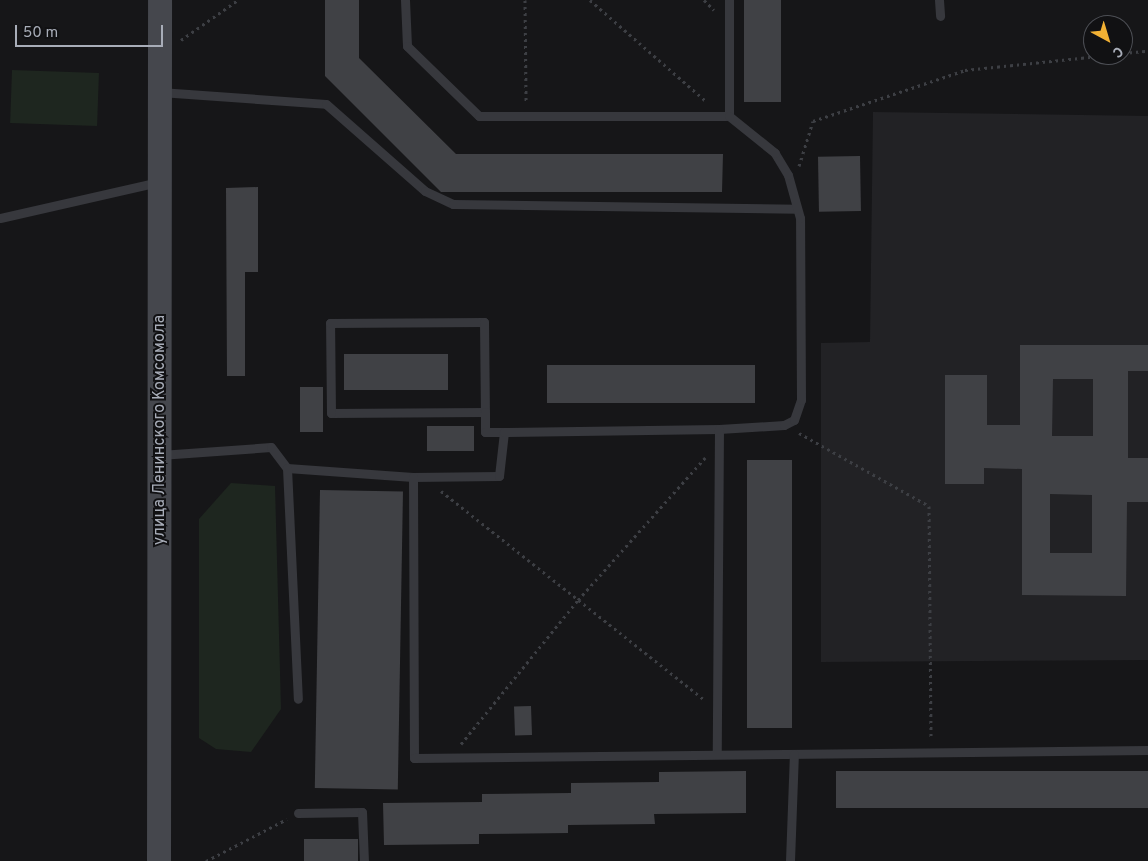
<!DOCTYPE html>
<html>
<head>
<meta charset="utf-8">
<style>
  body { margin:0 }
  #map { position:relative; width:1148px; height:861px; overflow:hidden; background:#161618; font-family:Overpass,sans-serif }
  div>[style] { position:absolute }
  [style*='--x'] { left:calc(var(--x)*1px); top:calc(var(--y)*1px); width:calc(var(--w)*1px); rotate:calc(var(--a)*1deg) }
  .built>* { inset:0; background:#222225 }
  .green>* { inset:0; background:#1e261f; transform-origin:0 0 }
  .building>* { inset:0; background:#404145; transform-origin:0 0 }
  .path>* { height:3px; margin-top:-1.5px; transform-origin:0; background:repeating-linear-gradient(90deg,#3d3f44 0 2.5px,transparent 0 6.5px) }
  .lane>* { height:9px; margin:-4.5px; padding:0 4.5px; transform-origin:4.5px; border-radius:4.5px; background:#37383d }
  .secondary>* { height:24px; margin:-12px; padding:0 12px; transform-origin:12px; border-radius:12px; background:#45474d }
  span { translate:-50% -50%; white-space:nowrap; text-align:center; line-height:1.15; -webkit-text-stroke:4px #111113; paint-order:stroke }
  .street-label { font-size:16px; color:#a8adb8 }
  .north { position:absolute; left:1083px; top:15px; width:50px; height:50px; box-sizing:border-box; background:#111113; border:1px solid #4d4f55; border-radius:50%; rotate:141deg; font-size:14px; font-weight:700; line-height:20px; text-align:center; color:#a8adb8 }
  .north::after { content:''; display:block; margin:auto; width:18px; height:22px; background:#f2b134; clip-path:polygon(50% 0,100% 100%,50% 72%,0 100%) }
  .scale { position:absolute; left:15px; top:25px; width:148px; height:22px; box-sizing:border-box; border:2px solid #a8adb8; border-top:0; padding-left:6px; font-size:15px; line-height:18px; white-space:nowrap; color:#a8adb8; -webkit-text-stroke:4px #111113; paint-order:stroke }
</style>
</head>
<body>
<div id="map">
  <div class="built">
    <div style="clip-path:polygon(873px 112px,1148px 116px,1148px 660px,821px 662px,821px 343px,870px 342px)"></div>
  </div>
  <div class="green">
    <div style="left:12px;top:70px;width:87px;height:53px;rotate:2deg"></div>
    <div style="clip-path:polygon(231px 483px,275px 486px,281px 709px,251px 752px,216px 749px,199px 738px,199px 519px)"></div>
  </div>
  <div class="building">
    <div style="clip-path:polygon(325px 0,359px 0,359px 58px,456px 154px,723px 154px,722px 192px,441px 192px,325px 76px)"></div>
    <div style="left:744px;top:0;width:37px;height:102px"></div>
    <div style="left:860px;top:156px;width:55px;height:42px;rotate:89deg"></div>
    <div style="clip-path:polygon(258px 187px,258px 272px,245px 272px,245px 376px,227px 376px,226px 188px)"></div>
    <div style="clip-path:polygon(evenodd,1020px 345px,1148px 345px,1148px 371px,1128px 371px,1128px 458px,1148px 458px,1148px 502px,1127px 502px,1126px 596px,1022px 595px,1022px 469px,984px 468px,984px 484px,945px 484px,945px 375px,987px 375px,987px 425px,1020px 425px,1020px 345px,1053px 379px,1093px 379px,1093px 436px,1052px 436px,1053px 379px,1020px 345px,1050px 494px,1092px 495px,1092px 553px,1050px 553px,1050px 494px)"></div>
    <div style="left:448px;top:354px;width:36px;height:104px;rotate:90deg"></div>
    <div style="left:755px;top:365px;width:38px;height:208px;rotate:90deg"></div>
    <div style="left:300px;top:387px;width:23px;height:45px"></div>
    <div style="left:427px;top:426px;width:47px;height:25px"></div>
    <div style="left:747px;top:460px;width:45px;height:268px"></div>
    <div style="left:320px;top:490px;width:83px;height:298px;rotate:1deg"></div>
    <div style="left:531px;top:706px;width:29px;height:17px;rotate:88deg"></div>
    <div style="clip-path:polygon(746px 771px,746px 813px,654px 814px,655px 824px,568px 825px,568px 833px,479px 834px,479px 844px,384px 845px,383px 803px,482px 802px,482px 794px,571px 793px,571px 783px,659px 782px,659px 772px)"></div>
    <div style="left:1148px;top:771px;width:37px;height:312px;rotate:90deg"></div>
    <div style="left:304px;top:839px;width:54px;height:22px"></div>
  </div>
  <div class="path">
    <div style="--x:525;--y:0;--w:102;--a:89.4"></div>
    <div style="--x:590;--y:0;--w:155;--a:41.1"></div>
    <div style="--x:704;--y:0;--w:14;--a:45"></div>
    <div style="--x:181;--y:40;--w:70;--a:-35.1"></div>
    <div style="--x:1123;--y:53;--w:25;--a:-5"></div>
    <div style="--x:799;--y:166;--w:47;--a:-72.7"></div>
    <div style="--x:813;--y:121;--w:160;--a:-18.5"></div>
    <div style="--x:965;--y:70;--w:144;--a:-6"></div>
    <div style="--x:799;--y:433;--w:149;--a:29.3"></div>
    <div style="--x:929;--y:506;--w:233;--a:89.5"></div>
    <div style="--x:441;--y:491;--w:335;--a:38.4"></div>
    <div style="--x:461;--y:744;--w:186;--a:-50.9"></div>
    <div style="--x:578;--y:600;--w:191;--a:-48.2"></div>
    <div style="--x:206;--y:861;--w:91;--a:-27.4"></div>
  </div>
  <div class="lane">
    <div style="--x:405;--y:0;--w:46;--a:87.5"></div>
    <div style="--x:407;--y:46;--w:100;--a:44.2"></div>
    <div style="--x:479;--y:116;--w:250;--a:0"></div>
    <div style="--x:729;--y:116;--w:116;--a:-90"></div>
    <div style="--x:939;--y:0;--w:16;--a:86"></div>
    <div style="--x:160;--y:92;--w:166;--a:4.1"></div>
    <div style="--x:326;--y:104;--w:132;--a:41.3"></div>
    <div style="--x:425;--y:191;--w:31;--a:25"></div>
    <div style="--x:453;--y:204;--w:344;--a:0.8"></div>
    <div style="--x:0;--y:218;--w:162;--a:-12.8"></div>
    <div style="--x:485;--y:412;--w:154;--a:179.6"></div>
    <div style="--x:331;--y:413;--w:90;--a:-90.6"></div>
    <div style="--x:330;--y:323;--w:154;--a:-0.4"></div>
    <div style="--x:484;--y:322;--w:90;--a:89.4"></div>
    <div style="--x:485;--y:412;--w:20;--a:90"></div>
    <div style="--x:485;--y:432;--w:19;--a:0"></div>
    <div style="--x:719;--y:429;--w:65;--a:-3.5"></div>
    <div style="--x:784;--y:425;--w:11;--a:-27"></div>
    <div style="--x:794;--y:420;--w:21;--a:-71"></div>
    <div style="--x:801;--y:400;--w:182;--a:-90.3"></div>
    <div style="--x:800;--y:218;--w:45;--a:-105.6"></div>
    <div style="--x:788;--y:175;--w:26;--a:-121"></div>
    <div style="--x:775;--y:153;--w:59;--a:-141.2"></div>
    <div style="--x:160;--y:455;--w:111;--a:-4.1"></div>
    <div style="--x:271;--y:447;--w:26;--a:53"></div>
    <div style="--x:287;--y:468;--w:126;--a:4.1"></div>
    <div style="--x:413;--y:477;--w:86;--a:-0.7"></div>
    <div style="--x:499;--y:476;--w:44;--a:-83.5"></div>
    <div style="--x:504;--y:432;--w:215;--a:-0.8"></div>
    <div style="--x:719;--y:429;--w:325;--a:90.4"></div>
    <div style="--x:287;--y:468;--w:231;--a:87.3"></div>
    <div style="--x:413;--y:477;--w:281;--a:89.8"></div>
    <div style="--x:414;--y:758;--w:734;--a:-0.62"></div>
    <div style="--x:298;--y:813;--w:64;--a:-0.9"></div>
    <div style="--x:362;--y:812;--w:49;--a:87.7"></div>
    <div style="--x:790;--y:861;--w:107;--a:-87.9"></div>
  </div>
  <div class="secondary">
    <div style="--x:159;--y:861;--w:861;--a:-89.93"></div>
  </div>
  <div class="street-label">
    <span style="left:160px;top:430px;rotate:-90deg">улица Ленинского Комсомола</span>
  </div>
  <div class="north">С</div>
  <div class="scale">50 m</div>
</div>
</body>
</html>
